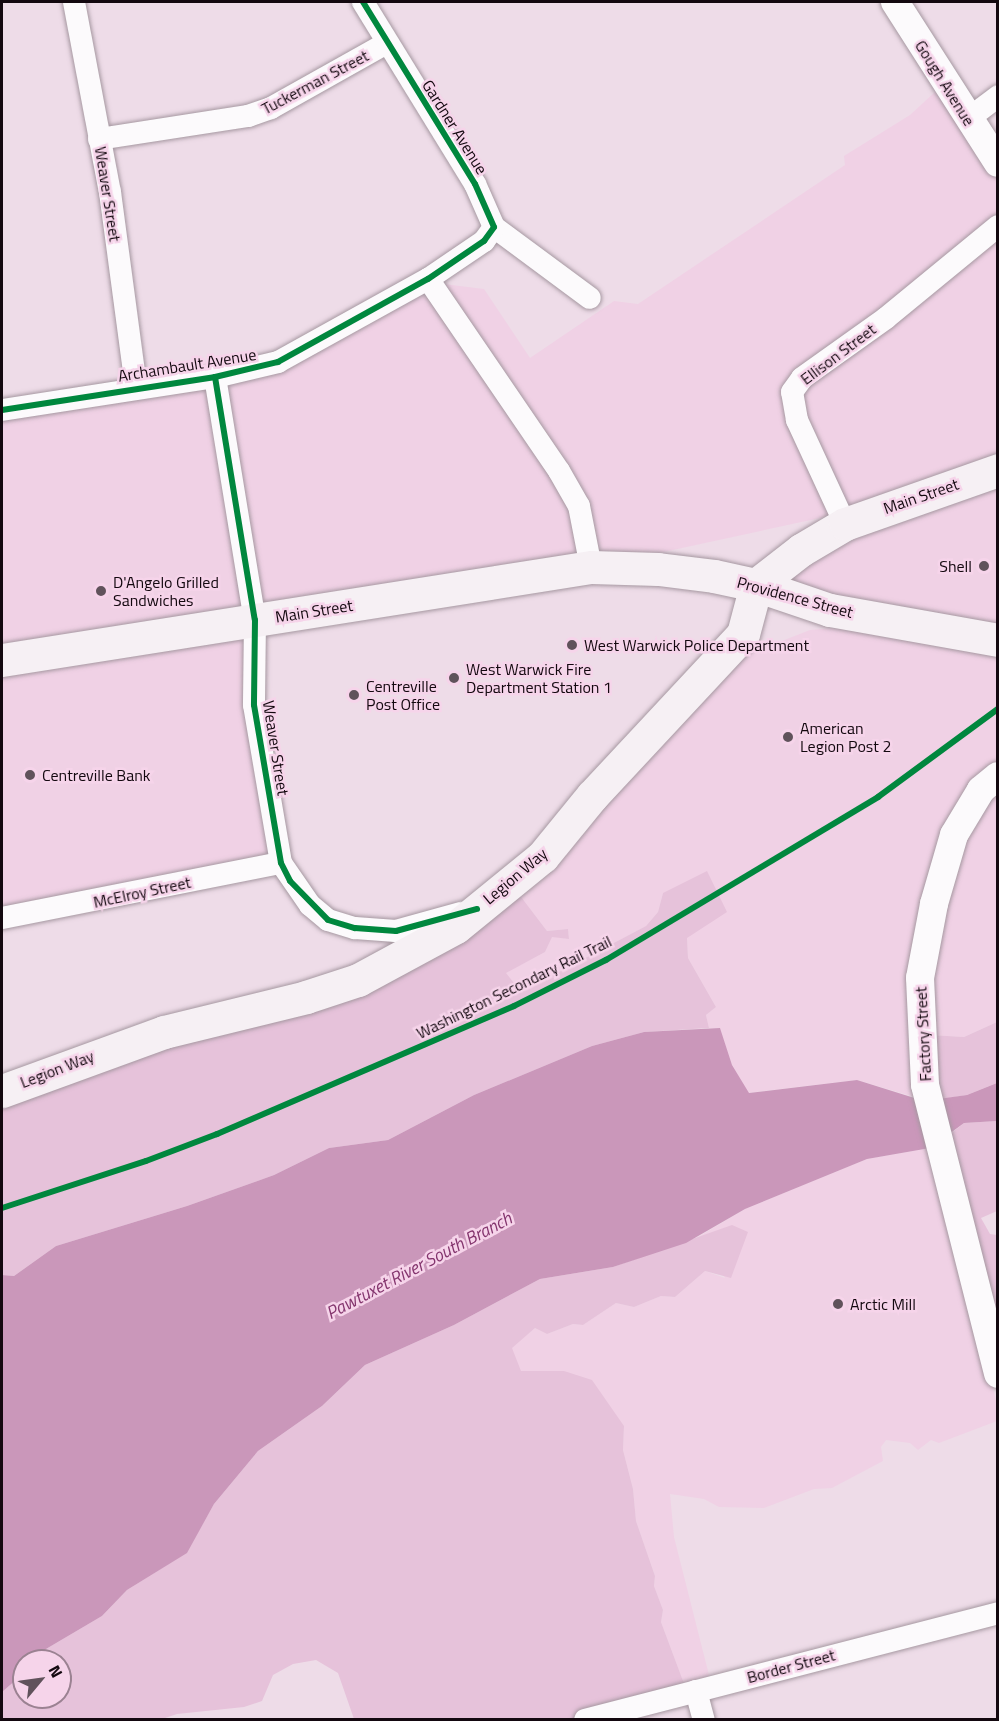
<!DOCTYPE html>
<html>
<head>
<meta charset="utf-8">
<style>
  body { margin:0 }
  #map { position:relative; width:999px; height:1721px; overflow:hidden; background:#eedce8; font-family:"Titillium Web",sans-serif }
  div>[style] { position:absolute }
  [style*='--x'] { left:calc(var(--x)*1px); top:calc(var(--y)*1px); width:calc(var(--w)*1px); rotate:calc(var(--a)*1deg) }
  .built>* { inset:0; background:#f0d1e5 }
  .green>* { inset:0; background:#e6c2da }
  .water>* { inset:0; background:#ca97ba }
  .roads { filter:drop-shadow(0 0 2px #a698a1) drop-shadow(0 0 2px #a698a1) }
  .minor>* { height:22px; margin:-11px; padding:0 11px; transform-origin:11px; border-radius:11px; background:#fcfafc }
  .tertiary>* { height:28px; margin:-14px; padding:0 14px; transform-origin:14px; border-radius:14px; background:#fcfafc }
  .secondary>* { height:33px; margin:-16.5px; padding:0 16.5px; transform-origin:16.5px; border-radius:16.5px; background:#f6f0f4 }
  .cycleway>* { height:6px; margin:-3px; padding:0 3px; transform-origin:3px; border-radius:3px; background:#00873e }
  .dots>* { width:16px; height:16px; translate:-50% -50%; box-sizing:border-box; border:3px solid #f6d4ea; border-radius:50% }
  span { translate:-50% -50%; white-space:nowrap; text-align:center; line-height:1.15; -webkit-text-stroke:5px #f6d4ea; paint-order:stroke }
  .street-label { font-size:16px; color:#13080f }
  .poi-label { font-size:16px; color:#13080f }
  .right { translate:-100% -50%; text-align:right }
  .left { translate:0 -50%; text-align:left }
  .water-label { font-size:18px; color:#84356e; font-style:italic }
  .frame { position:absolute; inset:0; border:3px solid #13080f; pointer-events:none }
  .north { position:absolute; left:12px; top:1649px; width:60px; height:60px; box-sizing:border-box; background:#f6d4ea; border:2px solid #9b8292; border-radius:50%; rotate:61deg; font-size:16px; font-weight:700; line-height:24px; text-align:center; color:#13080f }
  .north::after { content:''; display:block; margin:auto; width:21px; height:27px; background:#60525b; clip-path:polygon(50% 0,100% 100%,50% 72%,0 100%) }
</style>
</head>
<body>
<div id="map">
  <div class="built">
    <div style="clip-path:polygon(935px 92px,998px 158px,997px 1022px,964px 1037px,913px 1034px,918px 1098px,857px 1080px,748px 1093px,732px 1065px,720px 1029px,709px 1028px,706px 1015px,716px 1007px,688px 958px,687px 938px,663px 893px,658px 912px,646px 926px,521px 992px,505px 973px,545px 952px,552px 936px,569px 939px,568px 929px,547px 931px,512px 885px,726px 663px,810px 630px,850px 627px,779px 594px,834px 515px,631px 559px,249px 622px,281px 853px,2px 921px,2px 410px,209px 382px,427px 282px,484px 289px,530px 358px,614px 301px,638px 304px,845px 165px,844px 156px,910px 115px)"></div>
    <div style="clip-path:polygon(930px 1148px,997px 1404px,997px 1421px,939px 1443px,931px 1440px,918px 1450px,910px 1443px,886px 1440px,881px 1447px,883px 1461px,832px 1488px,814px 1489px,764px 1508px,719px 1507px,704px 1499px,670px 1494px,674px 1537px,711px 1683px,686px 1689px,661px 1622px,663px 1610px,654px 1586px,655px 1576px,636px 1521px,633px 1489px,623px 1450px,624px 1426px,564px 1371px,520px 1371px,511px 1348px,535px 1328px,547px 1334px,573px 1324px,583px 1325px,616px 1303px,634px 1307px,661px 1296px,675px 1297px,705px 1271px,725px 1278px,698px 1237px,745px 1209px,867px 1159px)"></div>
  </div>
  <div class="green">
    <div style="clip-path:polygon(707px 871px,727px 912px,687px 938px,688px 958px,716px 1007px,706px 1015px,709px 1028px,644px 1032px,592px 1046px,474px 1095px,388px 1140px,329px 1148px,274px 1175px,187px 1206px,56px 1246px,14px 1276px,2px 1275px,2px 1092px,358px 981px,512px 885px,547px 931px,568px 929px,569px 939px,552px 937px,545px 952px,506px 973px,521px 992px,646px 926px,658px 912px,663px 893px)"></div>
    <div style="clip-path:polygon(997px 1022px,997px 1083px,967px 1095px,924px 1102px,913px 1034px,964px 1037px)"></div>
    <div style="clip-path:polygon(997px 1121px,997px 1211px,981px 1218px,990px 1234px,997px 1235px,997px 1307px,975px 1314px,939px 1143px,964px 1123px)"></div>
    <div style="clip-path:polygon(732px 1225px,748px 1232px,731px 1278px,705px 1271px,675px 1297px,661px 1296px,634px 1307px,616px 1303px,583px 1325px,573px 1324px,547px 1334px,535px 1328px,512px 1348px,521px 1371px,564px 1371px,592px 1380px,624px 1426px,623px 1450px,633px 1489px,636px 1521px,655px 1576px,654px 1586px,663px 1610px,661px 1622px,686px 1689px,577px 1719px,354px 1719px,338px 1673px,316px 1660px,293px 1664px,273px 1675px,262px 1701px,244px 1707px,177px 1714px,162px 1719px,2px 1720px,2px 1692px,24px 1673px,24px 1697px,60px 1697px,60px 1661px,35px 1661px,46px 1649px,102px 1616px,127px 1590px,186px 1553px,214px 1504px,258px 1451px,322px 1406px,365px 1365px,454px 1325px,540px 1279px,613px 1267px)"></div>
  </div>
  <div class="water">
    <div style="clip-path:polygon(720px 1028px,732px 1065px,749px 1093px,857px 1080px,924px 1101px,967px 1095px,997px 1083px,997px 1121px,964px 1123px,930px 1148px,867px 1159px,745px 1209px,686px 1243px,613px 1267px,540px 1279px,454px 1325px,365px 1365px,322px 1406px,258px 1451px,214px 1504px,187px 1553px,127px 1590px,102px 1616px,46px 1649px,35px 1661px,24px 1661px,24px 1673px,2px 1692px,2px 1275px,14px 1276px,56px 1246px,187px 1206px,274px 1175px,329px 1148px,388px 1140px,474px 1095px,592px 1046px,644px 1032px)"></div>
  </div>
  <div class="roads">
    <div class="minor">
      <div style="--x:74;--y:2;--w:193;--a:79.3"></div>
      <div style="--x:110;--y:192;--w:198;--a:82.4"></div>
      <div style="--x:968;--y:119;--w:38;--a:-37"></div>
      <div style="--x:99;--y:139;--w:151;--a:-8.8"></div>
      <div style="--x:248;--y:116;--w:24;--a:-19"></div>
      <div style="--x:271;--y:108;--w:133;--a:-29.3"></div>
      <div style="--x:494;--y:227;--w:119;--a:36.5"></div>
      <div style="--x:428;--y:279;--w:232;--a:55.7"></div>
      <div style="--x:559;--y:471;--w:40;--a:60.3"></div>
      <div style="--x:579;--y:506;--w:62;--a:78.9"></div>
      <div style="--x:215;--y:377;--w:246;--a:80.7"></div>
      <div style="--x:255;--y:620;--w:85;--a:90.7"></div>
      <div style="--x:254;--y:705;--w:160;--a:80.3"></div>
      <div style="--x:281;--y:863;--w:51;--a:55.4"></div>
      <div style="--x:310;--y:905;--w:23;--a:40"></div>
      <div style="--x:328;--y:920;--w:28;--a:17"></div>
      <div style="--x:355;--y:928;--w:41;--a:4.2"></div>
      <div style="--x:396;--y:931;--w:67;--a:-15.5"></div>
      <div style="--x:2;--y:410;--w:216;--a:-8.8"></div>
      <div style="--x:215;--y:377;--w:65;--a:-13.4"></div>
      <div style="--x:278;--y:362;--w:171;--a:-29"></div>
      <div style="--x:428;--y:279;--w:68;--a:-34.2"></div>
      <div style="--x:484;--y:241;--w:17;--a:-54"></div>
      <div style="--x:494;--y:227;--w:47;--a:-113.8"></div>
      <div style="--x:475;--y:184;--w:214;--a:-121.6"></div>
      <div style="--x:845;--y:524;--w:115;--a:-114.8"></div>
      <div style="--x:797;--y:420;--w:28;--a:-100"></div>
      <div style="--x:792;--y:392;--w:17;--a:-54"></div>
      <div style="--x:802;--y:378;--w:103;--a:-35.5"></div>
      <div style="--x:886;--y:318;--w:145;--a:-39.4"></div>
      <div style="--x:2;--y:918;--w:284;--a:-11.2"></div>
      <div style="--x:696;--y:1691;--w:30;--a:75"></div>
      <div style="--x:585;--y:1720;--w:427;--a:-14.5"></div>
    </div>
    <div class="tertiary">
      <div style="--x:895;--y:2;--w:191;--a:57.4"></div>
      <div style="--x:998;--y:776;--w:22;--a:141"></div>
      <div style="--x:981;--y:790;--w:52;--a:121"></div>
      <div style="--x:954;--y:835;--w:72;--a:106.2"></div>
      <div style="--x:934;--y:904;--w:75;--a:100.7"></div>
      <div style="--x:920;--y:978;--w:107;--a:87.3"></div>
      <div style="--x:925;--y:1085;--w:298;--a:75.8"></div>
    </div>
    <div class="secondary">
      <div style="--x:2;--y:660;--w:596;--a:-8.97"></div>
      <div style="--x:591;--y:567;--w:67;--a:1.7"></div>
      <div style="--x:658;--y:569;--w:56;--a:7.1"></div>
      <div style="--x:714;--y:576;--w:43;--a:12.1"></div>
      <div style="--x:756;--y:585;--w:78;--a:18.7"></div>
      <div style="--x:830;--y:610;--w:171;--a:10.1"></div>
      <div style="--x:2;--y:1091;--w:172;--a:-20"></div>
      <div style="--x:164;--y:1032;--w:146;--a:-13.8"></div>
      <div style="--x:306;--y:997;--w:55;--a:-18.1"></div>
      <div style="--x:358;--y:980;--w:111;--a:-28.4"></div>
      <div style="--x:456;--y:927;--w:112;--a:-39.2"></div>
      <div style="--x:543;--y:856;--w:77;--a:-50.8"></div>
      <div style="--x:592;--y:796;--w:221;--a:-47"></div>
      <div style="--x:743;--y:634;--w:51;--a:-75.1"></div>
      <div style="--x:756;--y:585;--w:57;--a:-37.9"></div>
      <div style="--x:801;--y:550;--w:51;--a:-30.6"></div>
      <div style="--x:845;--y:524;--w:162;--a:-19.4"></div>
    </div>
  </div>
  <div class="cycleway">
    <div style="--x:215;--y:377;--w:246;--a:80.7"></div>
    <div style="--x:255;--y:620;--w:85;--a:90.7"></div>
    <div style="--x:254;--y:705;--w:160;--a:80.3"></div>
    <div style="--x:281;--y:863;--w:20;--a:63"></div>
    <div style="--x:290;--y:881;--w:54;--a:45.7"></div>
    <div style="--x:328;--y:920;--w:28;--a:17"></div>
    <div style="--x:355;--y:928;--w:41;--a:4.2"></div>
    <div style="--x:396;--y:931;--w:84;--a:-15.2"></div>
    <div style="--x:2;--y:410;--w:216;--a:-8.8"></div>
    <div style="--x:215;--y:377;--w:65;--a:-13.4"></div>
    <div style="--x:278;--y:362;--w:171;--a:-29"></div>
    <div style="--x:428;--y:279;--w:68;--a:-34.2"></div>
    <div style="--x:484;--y:241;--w:17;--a:-54"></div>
    <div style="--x:494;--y:227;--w:47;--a:-113.8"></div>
    <div style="--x:475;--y:184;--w:214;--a:-121.6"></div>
    <div style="--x:2;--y:1208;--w:151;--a:-18.1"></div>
    <div style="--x:146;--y:1161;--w:76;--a:-20.8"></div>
    <div style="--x:217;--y:1134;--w:323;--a:-23.3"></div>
    <div style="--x:514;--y:1006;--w:103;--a:-26.6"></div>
    <div style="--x:606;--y:960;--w:317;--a:-30.9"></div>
    <div style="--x:878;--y:797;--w:149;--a:-36.3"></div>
  </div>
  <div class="dots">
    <div style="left:984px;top:566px;background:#60525b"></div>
    <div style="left:101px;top:591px;background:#60525b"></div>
    <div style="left:572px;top:645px;background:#60525b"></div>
    <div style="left:454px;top:678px;background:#60525b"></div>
    <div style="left:354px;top:695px;background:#60525b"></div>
    <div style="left:788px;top:737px;background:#60525b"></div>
    <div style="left:30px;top:775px;background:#60525b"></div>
    <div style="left:838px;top:1304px;background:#60525b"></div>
  </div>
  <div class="street-label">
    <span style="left:315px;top:82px;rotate:-28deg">Tuckerman Street</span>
    <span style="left:945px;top:83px;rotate:58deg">Gough Avenue</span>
    <span style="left:455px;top:127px;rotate:58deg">Gardner Avenue</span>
    <span style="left:108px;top:194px;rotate:81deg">Weaver Street</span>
    <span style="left:838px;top:354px;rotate:-37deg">Ellison Street</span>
    <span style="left:187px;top:365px;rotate:-9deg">Archambault Avenue</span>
    <span style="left:921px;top:496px;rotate:-19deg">Main Street</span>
    <span style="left:795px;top:597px;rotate:15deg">Providence Street</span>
    <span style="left:314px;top:611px;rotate:-9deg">Main Street</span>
    <span style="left:276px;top:748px;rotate:81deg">Weaver Street</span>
    <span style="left:515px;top:876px;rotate:-40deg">Legion Way</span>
    <span style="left:142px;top:892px;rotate:-12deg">McElroy Street</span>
    <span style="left:514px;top:987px;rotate:-26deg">Washington Secondary Rail Trail</span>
    <span style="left:923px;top:1034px;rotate:-93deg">Factory Street</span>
    <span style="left:57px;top:1069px;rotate:-21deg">Legion Way</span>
    <span style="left:791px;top:1666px;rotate:-15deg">Border Street</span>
  </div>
  <div class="poi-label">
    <span class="right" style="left:972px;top:566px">Shell</span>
    <span class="left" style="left:113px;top:591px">D'Angelo Grilled<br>Sandwiches</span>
    <span class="left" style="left:584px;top:645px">West Warwick Police Department</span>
    <span class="left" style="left:466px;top:678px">West Warwick Fire<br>Department Station 1</span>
    <span class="left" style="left:366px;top:695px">Centreville<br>Post Office</span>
    <span class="left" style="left:800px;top:737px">American<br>Legion Post 2</span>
    <span class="left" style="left:42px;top:775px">Centreville Bank</span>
    <span class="left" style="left:850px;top:1304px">Arctic Mill</span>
  </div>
  <div class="water-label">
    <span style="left:419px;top:1266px;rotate:-28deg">Pawtuxet River South Branch</span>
  </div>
  <div class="frame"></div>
  <div class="north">N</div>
</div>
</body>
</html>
